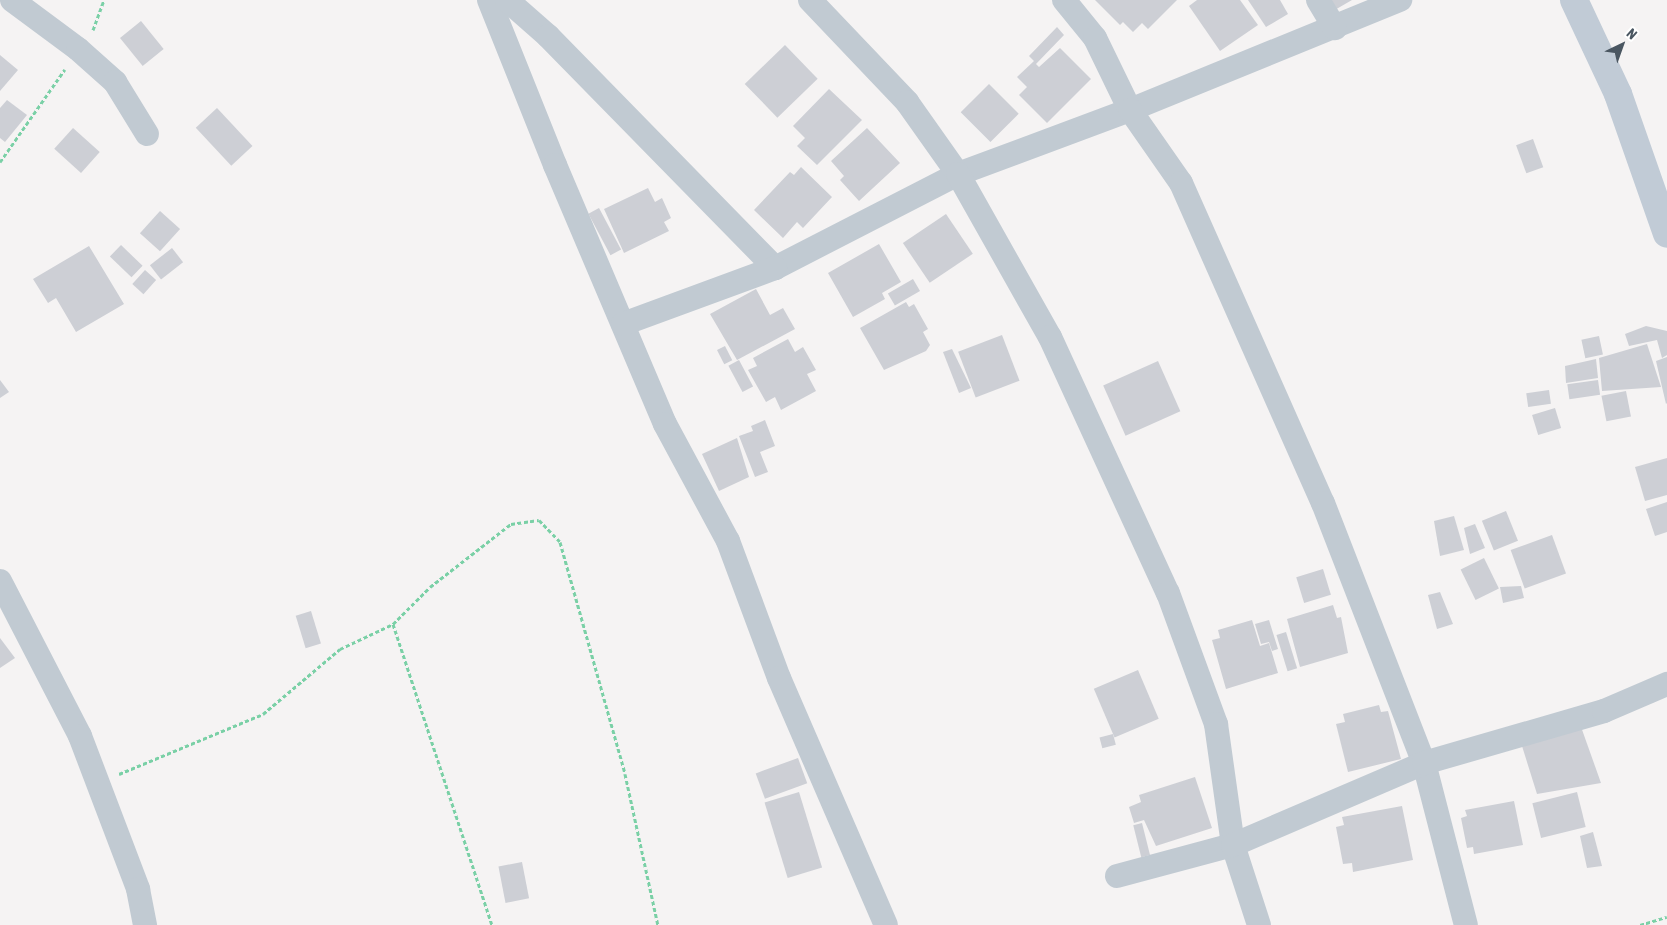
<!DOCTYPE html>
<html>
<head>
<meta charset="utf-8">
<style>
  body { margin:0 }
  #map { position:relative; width:1667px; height:925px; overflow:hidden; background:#f5f3f3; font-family:"Asap Condensed",sans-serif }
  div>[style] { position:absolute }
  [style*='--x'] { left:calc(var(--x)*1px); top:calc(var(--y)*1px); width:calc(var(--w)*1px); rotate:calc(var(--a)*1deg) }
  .building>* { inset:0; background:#cdcfd5; transform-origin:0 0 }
  .path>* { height:3px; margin-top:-1.5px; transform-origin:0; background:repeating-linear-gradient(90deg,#7ad0a6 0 4px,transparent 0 6.5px) }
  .minor>* { height:24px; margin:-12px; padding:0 12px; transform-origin:12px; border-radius:12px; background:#c1cad2 }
  .secondary>* { height:28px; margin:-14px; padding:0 14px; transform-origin:14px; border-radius:14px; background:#c1cbd6 }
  span { translate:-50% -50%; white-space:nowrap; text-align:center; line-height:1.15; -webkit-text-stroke:5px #fff; paint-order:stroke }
  .north { position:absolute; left:1597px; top:20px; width:50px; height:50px; -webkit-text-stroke:4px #fff; paint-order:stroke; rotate:42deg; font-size:14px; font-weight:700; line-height:20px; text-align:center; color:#4a5661 }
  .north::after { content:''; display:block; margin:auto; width:18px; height:22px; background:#4a5661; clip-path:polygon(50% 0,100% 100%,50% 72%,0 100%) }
</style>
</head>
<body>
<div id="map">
  <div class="building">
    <div style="clip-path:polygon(1095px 0,1177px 0,1148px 29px,1142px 23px,1133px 32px,1123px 22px,1120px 25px)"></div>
    <div style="clip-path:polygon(1197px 0,1240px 0,1258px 25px,1220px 51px,1189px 6px)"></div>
    <div style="clip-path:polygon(1248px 0,1280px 0,1288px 14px,1266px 27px)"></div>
    <div style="clip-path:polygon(1326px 0,1352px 0,1333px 11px)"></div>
    <div style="left:141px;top:21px;width:36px;height:27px;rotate:51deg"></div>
    <div style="clip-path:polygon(1057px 27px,1064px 35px,1036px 64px,1039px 67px,1060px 48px,1091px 79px,1047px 123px,1019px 95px,1027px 87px,1017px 77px,1034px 61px,1029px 56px)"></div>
    <div style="left:785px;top:45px;width:47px;height:56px;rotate:46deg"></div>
    <div style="clip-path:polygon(0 55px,18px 70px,0 91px)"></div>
    <div style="left:989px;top:84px;width:42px;height:40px;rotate:45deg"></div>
    <div style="clip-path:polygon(829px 89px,862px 120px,817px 165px,797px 146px,805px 138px,793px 126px)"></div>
    <div style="clip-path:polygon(7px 100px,27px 115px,5px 142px,0 138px,0 108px)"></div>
    <div style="left:217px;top:108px;width:52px;height:29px;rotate:47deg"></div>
    <div style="left:73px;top:128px;width:36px;height:28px;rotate:42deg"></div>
    <div style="clip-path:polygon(867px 128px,900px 163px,859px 201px,840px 180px,844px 176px,831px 161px)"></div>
    <div style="left:1533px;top:139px;width:30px;height:18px;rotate:70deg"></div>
    <div style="clip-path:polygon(801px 167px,832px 197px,803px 228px,797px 222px,783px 238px,754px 210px,790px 172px,794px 175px)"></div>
    <div style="clip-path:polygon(648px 188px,655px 202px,662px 198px,671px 218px,664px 222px,669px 231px,624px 253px,604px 209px)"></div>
    <div style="left:599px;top:208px;width:47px;height:12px;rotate:62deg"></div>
    <div style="left:160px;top:211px;width:27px;height:30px;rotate:42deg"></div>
    <div style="left:946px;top:214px;width:48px;height:52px;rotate:56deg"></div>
    <div style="clip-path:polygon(879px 244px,901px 282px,882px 293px,885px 299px,853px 317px,828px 273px)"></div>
    <div style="left:121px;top:245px;width:30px;height:16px;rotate:44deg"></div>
    <div style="clip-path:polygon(89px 246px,124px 304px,76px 332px,56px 298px,48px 303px,33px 279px)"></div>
    <div style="left:172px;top:248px;width:18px;height:28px;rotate:52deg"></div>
    <div style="left:145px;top:270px;width:15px;height:19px;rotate:42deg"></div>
    <div style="left:913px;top:279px;width:14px;height:29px;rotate:60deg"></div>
    <div style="clip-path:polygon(756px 289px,770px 315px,783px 308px,795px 329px,737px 360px,710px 314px)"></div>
    <div style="clip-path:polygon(906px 302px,909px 307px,914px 304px,928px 329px,923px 332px,930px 345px,926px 351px,884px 370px,860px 328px)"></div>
    <div style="clip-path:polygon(1646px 326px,1667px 331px,1667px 355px,1662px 358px,1657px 340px,1629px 346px,1625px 334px)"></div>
    <div style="left:1002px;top:335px;width:49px;height:47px;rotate:69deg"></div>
    <div style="left:1599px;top:336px;width:19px;height:18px;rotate:78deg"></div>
    <div style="clip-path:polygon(788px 339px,795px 352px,803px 347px,816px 370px,807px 374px,816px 391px,781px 410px,775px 397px,766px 402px,748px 370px,757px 366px,753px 358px)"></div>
    <div style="clip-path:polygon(1647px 344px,1661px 387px,1602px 391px,1599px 358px)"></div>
    <div style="left:725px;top:346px;width:16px;height:9px;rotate:63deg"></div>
    <div style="clip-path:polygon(952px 349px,971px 388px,959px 393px,943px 352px)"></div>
    <div style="clip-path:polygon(1667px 357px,1667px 403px,1666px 404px,1656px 361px)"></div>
    <div style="clip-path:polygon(1596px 359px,1598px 378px,1566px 383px,1565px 366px)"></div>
    <div style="left:739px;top:360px;width:30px;height:12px;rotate:62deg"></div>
    <div style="left:1158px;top:361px;width:55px;height:60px;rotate:66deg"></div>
    <div style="clip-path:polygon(0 380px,9px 392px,0 398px)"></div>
    <div style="left:1598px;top:380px;width:15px;height:31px;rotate:82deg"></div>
    <div style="left:1549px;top:390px;width:14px;height:23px;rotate:82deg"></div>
    <div style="left:1626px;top:391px;width:26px;height:25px;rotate:79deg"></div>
    <div style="left:1555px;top:408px;width:21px;height:24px;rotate:73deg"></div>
    <div style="clip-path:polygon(765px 420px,775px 446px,760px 452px,768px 472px,755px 477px,739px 436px,753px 431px,751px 426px)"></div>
    <div style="clip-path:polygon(737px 438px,749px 477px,719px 491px,702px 454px)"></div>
    <div style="clip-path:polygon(1667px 458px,1667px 495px,1645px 501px,1635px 467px)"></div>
    <div style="clip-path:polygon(1667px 502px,1667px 532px,1655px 536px,1646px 509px)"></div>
    <div style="left:1506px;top:511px;width:32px;height:26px;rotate:68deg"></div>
    <div style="clip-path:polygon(1454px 516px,1464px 550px,1440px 556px,1434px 521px)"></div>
    <div style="clip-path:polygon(1475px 524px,1485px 548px,1470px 554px,1464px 528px)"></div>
    <div style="left:1552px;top:535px;width:41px;height:44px;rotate:70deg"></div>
    <div style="left:1484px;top:558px;width:34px;height:26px;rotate:64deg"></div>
    <div style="left:1323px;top:569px;width:27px;height:28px;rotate:73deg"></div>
    <div style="clip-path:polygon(1521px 586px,1524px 598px,1503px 603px,1500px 587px)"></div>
    <div style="clip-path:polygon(1440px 592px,1453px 624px,1437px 629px,1428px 595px)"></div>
    <div style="clip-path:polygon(1333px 605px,1337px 618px,1341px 617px,1348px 653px,1300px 667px,1287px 619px)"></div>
    <div style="left:311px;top:611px;width:34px;height:16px;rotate:73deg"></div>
    <div style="clip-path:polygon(1252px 620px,1260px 646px,1269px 643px,1278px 673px,1226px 689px,1212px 640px,1220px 638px,1218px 630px)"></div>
    <div style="clip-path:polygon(1269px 620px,1278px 649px,1272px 651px,1269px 642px,1261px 644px,1255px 624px)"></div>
    <div style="left:1286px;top:632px;width:38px;height:10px;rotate:73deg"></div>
    <div style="clip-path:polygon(0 638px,15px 658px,0 668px)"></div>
    <div style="left:1138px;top:670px;width:53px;height:48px;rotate:67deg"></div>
    <div style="clip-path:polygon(1379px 705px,1381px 712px,1388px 711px,1401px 759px,1348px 772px,1336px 724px,1345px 722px,1343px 714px)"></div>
    <div style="clip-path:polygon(1580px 724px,1601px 783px,1537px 794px,1522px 746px)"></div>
    <div style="left:1113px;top:734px;width:11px;height:14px;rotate:75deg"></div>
    <div style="left:798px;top:758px;width:27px;height:45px;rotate:70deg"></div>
    <div style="clip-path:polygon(1195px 777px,1212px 828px,1156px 846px,1144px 820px,1134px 823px,1129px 807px,1141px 802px,1139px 795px)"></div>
    <div style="left:799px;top:792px;width:79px;height:36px;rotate:73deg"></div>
    <div style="left:1577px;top:792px;width:36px;height:46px;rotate:76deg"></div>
    <div style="clip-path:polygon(1514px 801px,1523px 845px,1474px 854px,1473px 847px,1467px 848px,1461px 818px,1467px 816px,1465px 810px)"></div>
    <div style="clip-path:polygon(1402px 806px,1413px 860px,1353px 872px,1352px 863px,1343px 864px,1336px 827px,1344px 825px,1342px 817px)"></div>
    <div style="left:1142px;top:823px;width:33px;height:9px;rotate:76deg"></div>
    <div style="clip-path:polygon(1593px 832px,1602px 866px,1587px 868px,1580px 836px)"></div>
    <div style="left:522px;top:862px;width:37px;height:24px;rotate:79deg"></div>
  </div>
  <div class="path">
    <div style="--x:93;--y:30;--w:32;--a:-70"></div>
    <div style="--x:0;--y:162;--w:113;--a:-55"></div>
    <div style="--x:393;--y:624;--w:317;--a:71.8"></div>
    <div style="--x:119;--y:774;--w:156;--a:-22.6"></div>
    <div style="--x:263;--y:714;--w:101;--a:-40.2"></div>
    <div style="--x:340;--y:649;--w:59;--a:-25.3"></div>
    <div style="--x:393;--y:624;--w:52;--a:-45"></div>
    <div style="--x:430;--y:587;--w:103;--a:-37.9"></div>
    <div style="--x:511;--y:524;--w:28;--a:-8"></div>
    <div style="--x:539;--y:520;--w:30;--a:46"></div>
    <div style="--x:560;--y:542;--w:241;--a:74.3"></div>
    <div style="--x:625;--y:774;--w:155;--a:77.7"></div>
    <div style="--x:1640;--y:925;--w:28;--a:-17"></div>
  </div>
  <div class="minor">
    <div style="--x:12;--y:0;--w:82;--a:36.6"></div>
    <div style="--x:78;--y:49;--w:50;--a:41.7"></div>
    <div style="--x:115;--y:82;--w:61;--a:58.4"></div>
    <div style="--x:489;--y:0;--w:178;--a:68.2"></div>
    <div style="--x:555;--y:165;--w:281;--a:67"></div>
    <div style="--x:665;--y:424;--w:133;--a:61.7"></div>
    <div style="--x:728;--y:541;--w:146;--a:69.6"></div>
    <div style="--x:779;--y:678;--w:269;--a:66.6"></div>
    <div style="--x:507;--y:0;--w:55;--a:41.3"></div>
    <div style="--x:548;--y:36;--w:325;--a:45.6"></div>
    <div style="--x:775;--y:268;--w:206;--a:-27.2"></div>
    <div style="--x:958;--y:174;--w:184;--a:-20.4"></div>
    <div style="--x:1130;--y:110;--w:292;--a:-22.2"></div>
    <div style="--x:810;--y:0;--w:141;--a:46.4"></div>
    <div style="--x:907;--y:102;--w:88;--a:54.7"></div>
    <div style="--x:958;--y:174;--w:187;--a:60.6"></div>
    <div style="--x:1050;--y:337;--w:282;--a:65.3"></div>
    <div style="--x:1168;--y:593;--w:140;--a:69.9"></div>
    <div style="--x:1216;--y:724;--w:122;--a:82"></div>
    <div style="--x:1233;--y:845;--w:84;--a:72"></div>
    <div style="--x:1064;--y:0;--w:49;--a:50.8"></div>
    <div style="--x:1095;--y:38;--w:80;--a:64.1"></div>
    <div style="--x:1130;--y:110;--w:89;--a:55.1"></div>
    <div style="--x:1181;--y:183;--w:350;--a:66.1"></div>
    <div style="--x:1323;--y:503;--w:279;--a:68.8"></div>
    <div style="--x:1424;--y:763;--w:167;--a:75.5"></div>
    <div style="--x:1318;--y:0;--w:33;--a:59"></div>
    <div style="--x:623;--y:324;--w:162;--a:-20.2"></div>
    <div style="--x:0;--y:581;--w:174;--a:62.7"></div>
    <div style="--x:80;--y:736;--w:164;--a:69.2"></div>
    <div style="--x:138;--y:889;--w:37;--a:79"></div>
    <div style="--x:1117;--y:876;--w:120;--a:-15"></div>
    <div style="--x:1233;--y:845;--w:208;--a:-23.2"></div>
    <div style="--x:1424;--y:763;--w:187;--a:-16.1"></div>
    <div style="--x:1604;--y:711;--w:69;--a:-23.2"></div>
  </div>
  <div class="secondary">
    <div style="--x:1574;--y:0;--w:104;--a:64.9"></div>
    <div style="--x:1618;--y:94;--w:148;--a:70.7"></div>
  </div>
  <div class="north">N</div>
</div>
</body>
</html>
